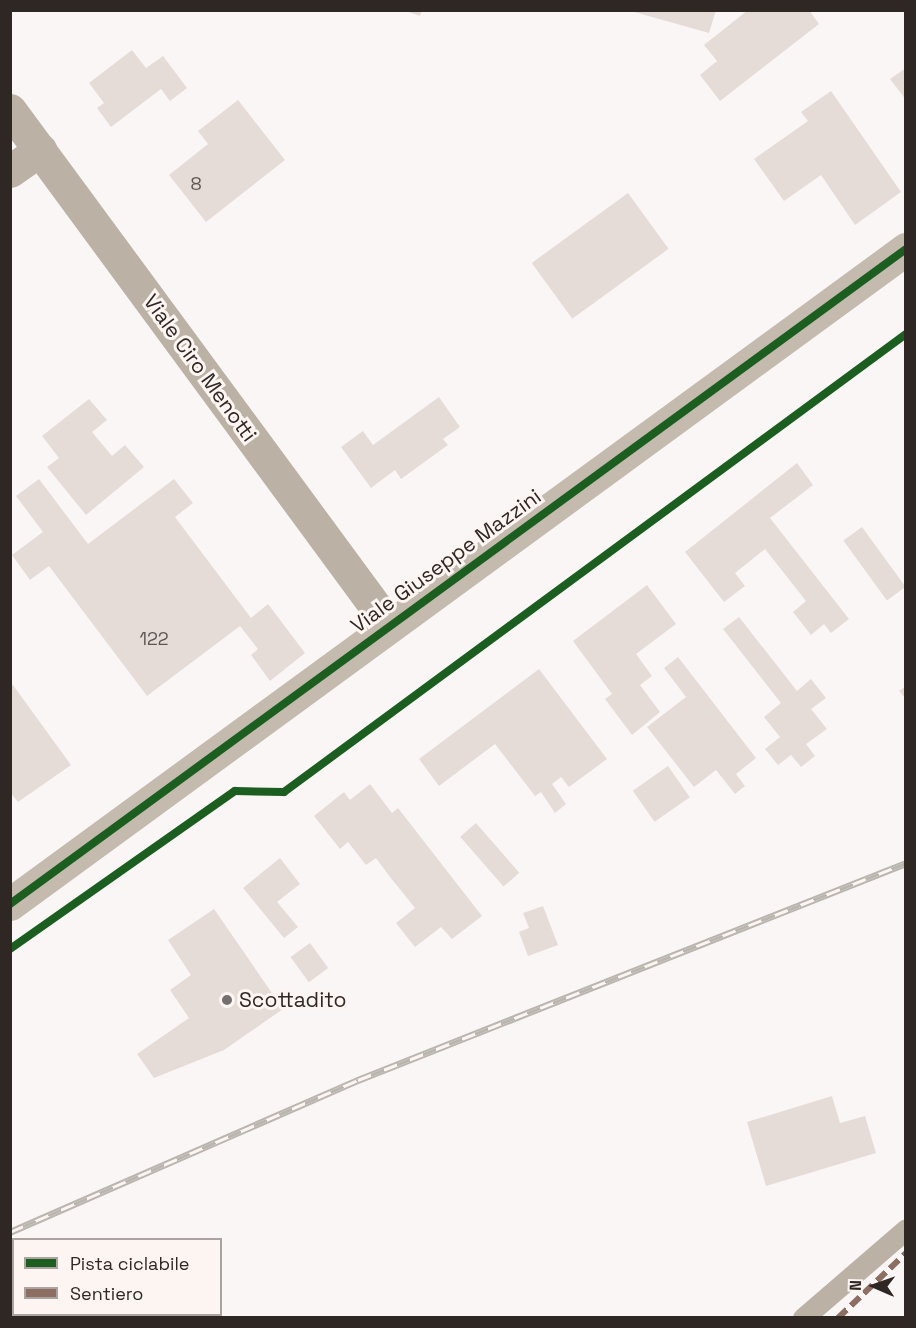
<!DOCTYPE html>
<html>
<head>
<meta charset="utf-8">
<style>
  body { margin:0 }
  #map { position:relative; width:916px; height:1328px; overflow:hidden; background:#faf6f5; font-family:"Space Grotesk",sans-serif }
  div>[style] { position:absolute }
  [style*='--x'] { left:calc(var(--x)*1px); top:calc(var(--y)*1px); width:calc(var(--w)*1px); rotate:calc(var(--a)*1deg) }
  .building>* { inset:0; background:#e5dcd8; transform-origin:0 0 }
  .lane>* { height:21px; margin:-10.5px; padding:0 10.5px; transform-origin:10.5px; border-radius:10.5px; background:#bcb1a5 }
  .street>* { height:33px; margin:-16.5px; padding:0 16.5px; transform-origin:16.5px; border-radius:16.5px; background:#bcb1a5 }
  .secondary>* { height:33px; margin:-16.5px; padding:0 16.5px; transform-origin:16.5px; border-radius:16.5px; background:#c4baae }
  .rail>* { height:7px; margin-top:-3.5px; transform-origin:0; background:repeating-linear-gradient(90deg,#fdf5f2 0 14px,#bbb5af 0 28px); box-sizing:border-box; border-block:2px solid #bbb5af }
  .quiet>* { height:6px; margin-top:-3px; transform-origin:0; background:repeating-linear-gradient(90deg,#8d6e63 0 12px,transparent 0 18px) }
  .cycleway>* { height:8px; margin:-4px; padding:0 4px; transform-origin:4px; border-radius:4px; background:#1b5e20 }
  .dots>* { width:16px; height:16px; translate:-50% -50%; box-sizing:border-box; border:3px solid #fdf5f2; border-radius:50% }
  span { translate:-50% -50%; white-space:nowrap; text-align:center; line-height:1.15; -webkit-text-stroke:6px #fdf5f2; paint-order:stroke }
  .number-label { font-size:18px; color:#5e5653 }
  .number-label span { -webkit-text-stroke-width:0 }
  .street-label { font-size:21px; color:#2e2724 }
  .poi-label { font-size:21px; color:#2e2724 }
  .left { translate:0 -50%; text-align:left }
  .frame { position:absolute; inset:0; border:12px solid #2e2724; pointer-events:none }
  .legend { position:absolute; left:12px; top:1238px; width:210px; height:78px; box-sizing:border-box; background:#fdf5f2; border:2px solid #aaa3a0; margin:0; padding:8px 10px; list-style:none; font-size:18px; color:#2e2724 }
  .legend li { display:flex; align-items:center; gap:12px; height:30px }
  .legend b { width:30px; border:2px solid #aaa3a0 }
  .north { position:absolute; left:844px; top:1256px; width:60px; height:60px; -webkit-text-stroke:4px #fdf5f2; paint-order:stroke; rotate:272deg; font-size:16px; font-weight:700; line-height:24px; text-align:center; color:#2e2724 }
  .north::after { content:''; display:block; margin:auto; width:21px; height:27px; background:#2e2724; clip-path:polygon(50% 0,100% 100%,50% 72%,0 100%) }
</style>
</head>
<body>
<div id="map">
  <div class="building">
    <div style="clip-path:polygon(403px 10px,422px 10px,420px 16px)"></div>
    <div style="clip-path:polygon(627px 10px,716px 10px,709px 33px)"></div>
    <div style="clip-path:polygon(748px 10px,809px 10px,819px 24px,720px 101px,700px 75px,717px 61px,704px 45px)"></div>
    <div style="clip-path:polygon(132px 50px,146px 68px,163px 56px,187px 88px,170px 101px,161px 89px,111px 127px,97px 108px,104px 103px,89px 83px)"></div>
    <div style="clip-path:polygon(906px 68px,906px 100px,890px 79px)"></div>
    <div style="clip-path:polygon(831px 91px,901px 192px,855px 225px,821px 175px,784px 201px,754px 159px,808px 121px,801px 112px)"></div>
    <div style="clip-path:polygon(238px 100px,285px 160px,206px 222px,169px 175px,208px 144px,198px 131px)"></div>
    <div style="left:628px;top:193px;width:69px;height:119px;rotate:54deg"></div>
    <div style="clip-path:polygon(439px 397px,460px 427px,443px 439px,448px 445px,401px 479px,395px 470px,371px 488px,341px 447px,363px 431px,373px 445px)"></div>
    <div style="clip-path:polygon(89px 399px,107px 420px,92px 432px,112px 456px,125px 445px,144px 467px,86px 515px,47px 467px,59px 458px,42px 436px)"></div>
    <div style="clip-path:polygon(797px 463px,813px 485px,770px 518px,849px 619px,831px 633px,824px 624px,811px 635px,793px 612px,806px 601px,765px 549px,735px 573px,745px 586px,724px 602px,685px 552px)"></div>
    <div style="clip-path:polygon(39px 479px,88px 544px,174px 479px,193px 503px,175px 517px,251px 618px,268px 604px,305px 653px,270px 681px,251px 655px,258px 649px,240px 626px,147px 696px,49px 566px,30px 580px,12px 555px,43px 532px,16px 496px)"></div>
    <div style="left:862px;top:527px;width:74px;height:23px;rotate:54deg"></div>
    <div style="clip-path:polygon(647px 585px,676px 624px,636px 654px,652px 676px,640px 685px,660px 712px,632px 735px,605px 699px,612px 694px,573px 641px)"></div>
    <div style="clip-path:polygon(739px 617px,797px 691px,811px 679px,826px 698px,811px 709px,827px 729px,806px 744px,815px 756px,801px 767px,791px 755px,778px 765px,765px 749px,780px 737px,764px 717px,781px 703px,723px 629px)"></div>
    <div style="clip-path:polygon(678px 657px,756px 758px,736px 774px,745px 786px,735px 794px,716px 770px,694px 787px,647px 727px,686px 697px,664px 668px)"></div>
    <div style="clip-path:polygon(539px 669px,607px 759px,569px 787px,561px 777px,552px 784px,566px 804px,555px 813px,541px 792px,535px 796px,495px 744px,439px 786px,419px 759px)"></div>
    <div style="clip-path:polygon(13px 685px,71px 765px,18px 802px,10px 792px,10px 686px)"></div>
    <div style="clip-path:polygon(906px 686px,906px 699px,899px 691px)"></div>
    <div style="left:668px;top:766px;width:38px;height:43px;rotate:55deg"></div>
    <div style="clip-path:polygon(370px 784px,392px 813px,398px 808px,482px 916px,452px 939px,441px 927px,415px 947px,396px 923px,415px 908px,390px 877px,376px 858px,366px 865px,348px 842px,340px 849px,314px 816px,344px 792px,350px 800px)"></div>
    <div style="left:476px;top:823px;width:66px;height:21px;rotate:49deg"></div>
    <div style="clip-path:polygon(280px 858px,300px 884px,277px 902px,298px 927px,284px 938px,243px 888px)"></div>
    <div style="clip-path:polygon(543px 906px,558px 945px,528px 956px,519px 932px,529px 928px,523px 913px)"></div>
    <div style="clip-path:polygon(214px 909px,283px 1009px,224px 1050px,154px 1078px,137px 1054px,189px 1018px,170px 990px,191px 975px,168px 940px)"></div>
    <div style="left:310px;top:943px;width:31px;height:24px;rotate:54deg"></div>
    <div style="clip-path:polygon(832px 1096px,840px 1123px,865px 1116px,876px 1153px,766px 1186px,747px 1122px)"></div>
  </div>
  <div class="lane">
    <div style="--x:803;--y:1318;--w:136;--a:-40.8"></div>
  </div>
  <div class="street">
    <div style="--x:10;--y:110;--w:639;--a:53.65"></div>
    <div style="--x:10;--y:171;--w:37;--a:-35"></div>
  </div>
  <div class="secondary">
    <div style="--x:10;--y:904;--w:1110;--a:-36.17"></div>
  </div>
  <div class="rail">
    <div style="--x:10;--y:1232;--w:380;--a:-23.6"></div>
    <div style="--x:358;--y:1080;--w:589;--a:-21.6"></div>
  </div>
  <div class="quiet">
    <div style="--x:838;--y:1318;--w:94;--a:-43.7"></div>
  </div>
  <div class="cycleway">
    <div style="--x:10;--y:904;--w:1110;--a:-36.17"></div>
    <div style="--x:10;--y:949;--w:275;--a:-35.1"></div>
    <div style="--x:235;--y:791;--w:49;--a:1.2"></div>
    <div style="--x:284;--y:792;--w:772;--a:-36.37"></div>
  </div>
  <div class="dots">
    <div style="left:227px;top:1000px;background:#756f6d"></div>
  </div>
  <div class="number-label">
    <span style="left:196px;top:184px">8</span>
    <span style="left:154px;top:639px">122</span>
  </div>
  <div class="street-label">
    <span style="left:200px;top:368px;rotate:54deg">Viale Ciro Menotti</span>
    <span style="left:446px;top:561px;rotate:-36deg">Viale Giuseppe Mazzini</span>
  </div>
  <div class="poi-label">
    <span class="left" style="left:239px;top:1000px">Scottadito</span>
  </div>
  <div class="frame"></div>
  <ul class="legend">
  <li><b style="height:8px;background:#1b5e20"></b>Pista ciclabile</li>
  <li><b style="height:8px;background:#8d6e63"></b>Sentiero</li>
  </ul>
  <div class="north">N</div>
</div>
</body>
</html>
